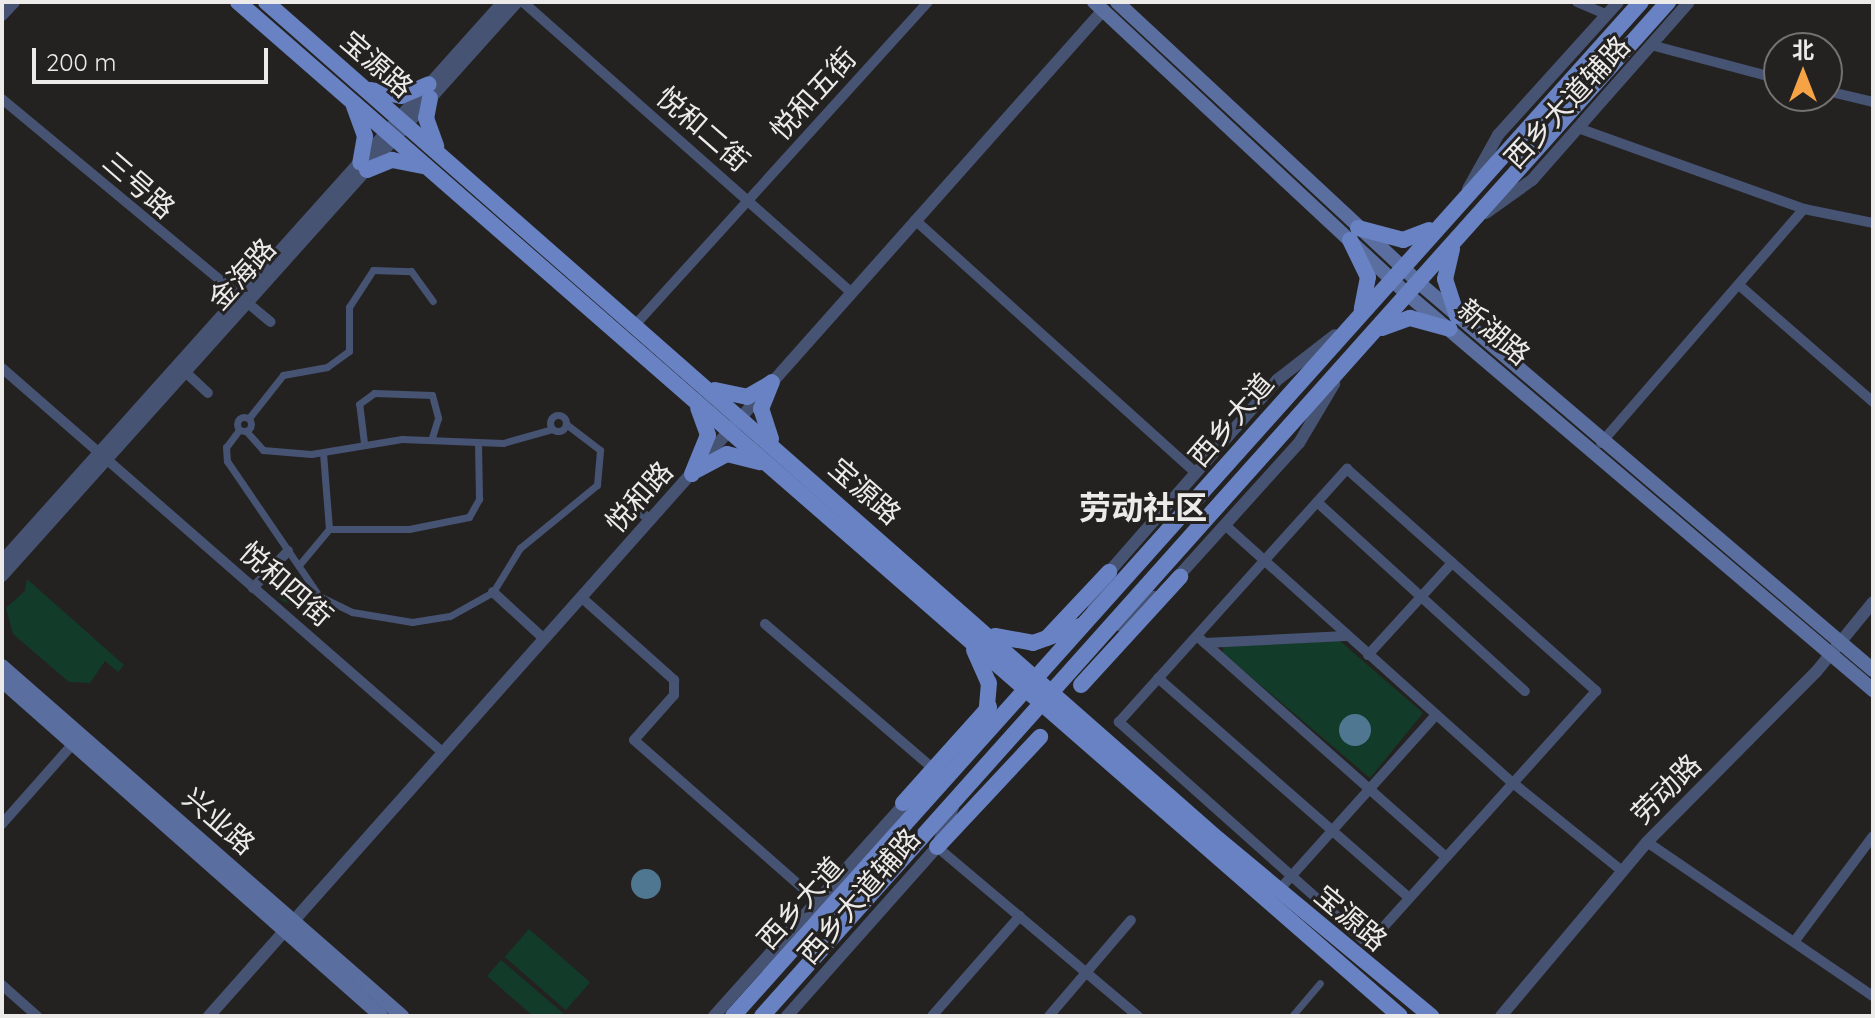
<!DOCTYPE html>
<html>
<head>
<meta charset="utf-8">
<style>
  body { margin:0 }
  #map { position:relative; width:1875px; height:1018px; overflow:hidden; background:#242220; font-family:Quicksand,"Noto Sans SC",sans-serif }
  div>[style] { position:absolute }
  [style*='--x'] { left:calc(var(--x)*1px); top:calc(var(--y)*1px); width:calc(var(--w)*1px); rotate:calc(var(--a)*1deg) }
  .green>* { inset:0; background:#133b29; transform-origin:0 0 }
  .round { border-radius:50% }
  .water>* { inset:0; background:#4f7792 }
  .pedestrian>* { height:7px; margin:-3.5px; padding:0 3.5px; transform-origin:3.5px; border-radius:3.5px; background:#465373 }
  .pedestrian>.ring { margin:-3.5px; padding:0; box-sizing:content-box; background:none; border:7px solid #465373; border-radius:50% }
  .minor>* { height:10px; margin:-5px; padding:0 5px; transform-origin:5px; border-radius:5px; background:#465373 }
  .tertiary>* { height:12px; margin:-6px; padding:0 6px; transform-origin:6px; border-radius:6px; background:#465373 }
  .secondary>* { height:14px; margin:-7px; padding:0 7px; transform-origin:7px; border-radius:7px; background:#5a6ea0 }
  .primary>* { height:16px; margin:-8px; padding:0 8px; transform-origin:8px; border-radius:8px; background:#6882c3 }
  span { translate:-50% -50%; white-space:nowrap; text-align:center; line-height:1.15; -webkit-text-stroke:6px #242220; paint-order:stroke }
  .street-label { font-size:28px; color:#ecebea }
  .quarter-label { font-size:32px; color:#ecebea; font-weight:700 }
  .frame { position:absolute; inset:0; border:4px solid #ecebea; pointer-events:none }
  .north { position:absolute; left:1763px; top:32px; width:80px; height:80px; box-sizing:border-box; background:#242220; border:2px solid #747271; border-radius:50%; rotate:0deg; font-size:22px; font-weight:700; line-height:32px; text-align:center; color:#ecebea }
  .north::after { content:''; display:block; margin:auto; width:28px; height:36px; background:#f5a345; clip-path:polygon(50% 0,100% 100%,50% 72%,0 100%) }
  .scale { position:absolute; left:32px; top:48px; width:236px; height:36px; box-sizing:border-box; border:4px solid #ecebea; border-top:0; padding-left:10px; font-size:24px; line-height:28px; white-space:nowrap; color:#ecebea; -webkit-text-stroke:6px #242220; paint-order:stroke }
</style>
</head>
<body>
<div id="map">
  <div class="green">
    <div class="round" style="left:275px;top:573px;width:30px;height:30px"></div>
    <div style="clip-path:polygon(27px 579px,124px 665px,118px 672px,105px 661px,90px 683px,69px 682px,13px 634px,6px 608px,25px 591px)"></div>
    <div style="clip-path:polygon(1340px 641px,1423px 713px,1370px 778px,1223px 653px,1223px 647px)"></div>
    <div style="left:529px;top:929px;width:81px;height:37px;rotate:41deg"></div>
    <div style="clip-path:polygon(501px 960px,563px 1013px,560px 1016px,533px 1016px,487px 976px)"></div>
  </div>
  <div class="water">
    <div class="round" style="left:1339px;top:714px;width:32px;height:32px"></div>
    <div class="round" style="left:631px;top:869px;width:30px;height:30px"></div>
  </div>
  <div class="pedestrian">
    <div class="ring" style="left:550px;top:415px;width:9px;height:9px"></div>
    <div class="ring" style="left:237px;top:417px;width:7px;height:7px"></div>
    <div style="--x:249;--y:418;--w:55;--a:-51.7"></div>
    <div style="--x:283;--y:375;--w:45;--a:-10.3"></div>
    <div style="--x:327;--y:367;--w:27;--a:-36"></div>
    <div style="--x:349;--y:351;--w:44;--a:-90"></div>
    <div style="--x:349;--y:307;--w:44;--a:-57"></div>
    <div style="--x:373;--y:270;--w:38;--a:2"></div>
    <div style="--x:411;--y:271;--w:37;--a:54"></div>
    <div style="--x:239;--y:430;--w:21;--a:127"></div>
    <div style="--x:226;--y:447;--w:14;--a:86"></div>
    <div style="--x:227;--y:461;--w:163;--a:55.7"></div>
    <div style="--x:319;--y:596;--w:37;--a:26"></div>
    <div style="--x:352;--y:612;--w:61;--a:9.5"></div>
    <div style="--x:412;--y:622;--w:38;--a:-9"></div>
    <div style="--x:450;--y:616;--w:49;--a:-29.2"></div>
    <div style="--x:493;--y:592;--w:52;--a:-58.5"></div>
    <div style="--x:520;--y:548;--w:99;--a:-39.3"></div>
    <div style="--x:597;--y:485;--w:35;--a:-85"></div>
    <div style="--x:600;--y:450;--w:43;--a:-142.6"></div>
    <div style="--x:246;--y:431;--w:25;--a:48"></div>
    <div style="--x:263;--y:450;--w:48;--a:4.8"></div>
    <div style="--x:311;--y:454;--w:92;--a:-9.4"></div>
    <div style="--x:402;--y:439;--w:101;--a:2.3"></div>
    <div style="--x:503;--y:443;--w:51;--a:-15.9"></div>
    <div style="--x:364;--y:443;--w:39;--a:-97"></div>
    <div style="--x:359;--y:404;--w:19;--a:-36"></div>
    <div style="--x:374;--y:393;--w:58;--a:2"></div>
    <div style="--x:432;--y:395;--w:24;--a:75"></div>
    <div style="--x:438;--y:418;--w:21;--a:107"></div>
    <div style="--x:329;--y:529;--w:80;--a:0"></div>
    <div style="--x:409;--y:529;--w:61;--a:-11.3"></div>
    <div style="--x:469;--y:517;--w:21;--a:-61"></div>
    <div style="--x:479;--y:499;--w:55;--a:-91"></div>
    <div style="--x:299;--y:565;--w:47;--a:-50.2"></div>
    <div style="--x:329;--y:529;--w:76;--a:-94.5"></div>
    <div style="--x:1292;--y:1016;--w:43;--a:-49.7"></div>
  </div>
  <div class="minor">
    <div style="--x:523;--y:2;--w:438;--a:41.5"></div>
    <div style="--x:1577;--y:2;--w:33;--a:23"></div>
    <div style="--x:1651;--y:45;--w:132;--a:14.9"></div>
    <div style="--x:1827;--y:91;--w:47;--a:13.4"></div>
    <div style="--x:2;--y:99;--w:349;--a:39.7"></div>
    <div style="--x:1578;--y:128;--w:240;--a:19.7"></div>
    <div style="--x:1804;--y:209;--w:70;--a:11.5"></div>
    <div style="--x:915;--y:220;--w:378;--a:42"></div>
    <div style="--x:1739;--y:285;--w:178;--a:41.1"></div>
    <div style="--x:636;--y:324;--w:435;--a:-47.8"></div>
    <div style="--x:180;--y:367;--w:38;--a:43"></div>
    <div style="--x:2;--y:368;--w:583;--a:41.1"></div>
    <div style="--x:1601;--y:443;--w:310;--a:-49.1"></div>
    <div style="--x:1347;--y:469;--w:334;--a:41.7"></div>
    <div style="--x:1596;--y:691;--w:341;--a:132"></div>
    <div style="--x:1368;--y:944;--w:334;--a:-138.3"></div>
    <div style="--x:1119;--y:722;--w:341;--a:-48"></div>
    <div style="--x:1317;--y:502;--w:281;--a:42.3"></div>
    <div style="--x:632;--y:504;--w:24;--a:42"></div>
    <div style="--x:1225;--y:525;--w:387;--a:41.9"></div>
    <div style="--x:1513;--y:783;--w:140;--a:38.9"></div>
    <div style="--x:253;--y:588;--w:51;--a:-46.6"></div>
    <div style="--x:493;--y:592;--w:68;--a:42.6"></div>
    <div style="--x:581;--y:597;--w:125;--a:41.7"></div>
    <div style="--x:674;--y:680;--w:15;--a:90"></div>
    <div style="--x:674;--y:695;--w:60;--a:131.6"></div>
    <div style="--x:634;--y:740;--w:242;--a:41.3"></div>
    <div style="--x:765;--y:624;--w:224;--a:40.7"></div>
    <div style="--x:1197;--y:636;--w:333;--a:41.6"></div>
    <div style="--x:1205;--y:643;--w:141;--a:-2.8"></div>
    <div style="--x:1368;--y:655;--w:125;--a:-47.6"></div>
    <div style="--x:1158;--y:678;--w:334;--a:41.2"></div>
    <div style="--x:2;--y:824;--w:106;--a:-48.5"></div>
    <div style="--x:1647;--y:842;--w:273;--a:34.3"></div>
    <div style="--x:937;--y:847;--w:263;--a:40.1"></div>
    <div style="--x:1278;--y:891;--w:237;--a:-48.1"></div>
    <div style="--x:1794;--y:942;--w:132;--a:-53.3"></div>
    <div style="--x:2;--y:985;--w:47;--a:41.5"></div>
    <div style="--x:932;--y:1016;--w:133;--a:-48.7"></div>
    <div style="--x:1049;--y:1016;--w:126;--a:-49.5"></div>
  </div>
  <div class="tertiary">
    <div style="--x:2;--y:15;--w:18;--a:-47"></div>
    <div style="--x:1468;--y:189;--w:62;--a:-60.9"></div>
    <div style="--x:1498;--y:135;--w:179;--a:-47.9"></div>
    <div style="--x:1486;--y:213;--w:57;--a:-35.7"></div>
    <div style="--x:1532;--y:180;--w:237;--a:-48.6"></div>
    <div style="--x:2;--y:561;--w:751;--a:-48.13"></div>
    <div style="--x:2;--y:576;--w:771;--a:-48.1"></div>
    <div style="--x:1175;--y:580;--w:185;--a:-47.9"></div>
    <div style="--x:1299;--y:443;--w:69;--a:-59.3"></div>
    <div style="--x:1093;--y:610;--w:41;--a:-67.2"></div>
    <div style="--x:1109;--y:572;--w:255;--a:-48.8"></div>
    <div style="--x:1277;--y:380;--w:73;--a:-37.8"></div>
    <div style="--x:1119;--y:625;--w:45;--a:-38.7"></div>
    <div style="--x:209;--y:1016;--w:1346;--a:-48.37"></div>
    <div style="--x:714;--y:1016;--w:290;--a:-48.1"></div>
    <div style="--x:787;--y:1016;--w:226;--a:-48.4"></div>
    <div style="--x:937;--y:847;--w:43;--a:-68.2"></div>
    <div style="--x:1501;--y:1016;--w:227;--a:-50"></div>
    <div style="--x:1647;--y:842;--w:240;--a:-45.2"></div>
    <div style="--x:1816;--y:672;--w:90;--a:-50.8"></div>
  </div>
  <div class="secondary">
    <div style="--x:1094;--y:2;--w:428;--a:43"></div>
    <div style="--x:1407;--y:294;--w:612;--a:40.36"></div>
    <div style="--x:1117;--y:2;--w:411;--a:42.9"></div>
    <div style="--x:1418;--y:282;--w:598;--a:40.46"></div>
    <div style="--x:2;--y:666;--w:532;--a:41.19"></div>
    <div style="--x:2;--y:681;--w:506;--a:41.47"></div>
  </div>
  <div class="primary">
    <div style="--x:238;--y:2;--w:1542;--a:41.11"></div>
    <div style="--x:266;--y:2;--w:1269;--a:41.33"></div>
    <div style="--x:1219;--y:840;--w:276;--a:39.7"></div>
    <div style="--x:371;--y:90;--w:31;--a:11"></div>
    <div style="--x:401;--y:96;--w:30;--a:-23"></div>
    <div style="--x:430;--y:98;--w:20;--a:101"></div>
    <div style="--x:426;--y:118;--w:30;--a:70"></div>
    <div style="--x:354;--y:106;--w:32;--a:70"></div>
    <div style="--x:365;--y:136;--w:27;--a:100"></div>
    <div style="--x:367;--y:170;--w:27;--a:-22"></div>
    <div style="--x:392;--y:160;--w:31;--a:11"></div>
    <div style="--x:1358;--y:228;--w:47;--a:14.9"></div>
    <div style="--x:1403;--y:240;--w:28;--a:-21"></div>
    <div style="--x:1350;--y:240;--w:41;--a:64.1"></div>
    <div style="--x:1368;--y:277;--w:33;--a:101"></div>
    <div style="--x:1452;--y:249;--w:31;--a:103"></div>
    <div style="--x:1445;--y:279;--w:39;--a:72"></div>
    <div style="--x:1382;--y:328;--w:30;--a:-20"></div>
    <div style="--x:1410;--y:318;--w:41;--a:15.4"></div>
    <div style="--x:715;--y:390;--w:33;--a:12"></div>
    <div style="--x:747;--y:397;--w:28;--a:-30"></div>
    <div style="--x:771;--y:439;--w:32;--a:-108"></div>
    <div style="--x:761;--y:409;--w:29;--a:-68"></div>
    <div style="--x:697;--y:470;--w:34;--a:-28"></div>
    <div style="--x:727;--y:454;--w:34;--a:14"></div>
    <div style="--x:692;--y:474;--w:42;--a:-67.7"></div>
    <div style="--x:708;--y:435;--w:29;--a:-110"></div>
    <div style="--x:995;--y:636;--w:39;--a:10"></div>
    <div style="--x:1033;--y:643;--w:50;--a:-19.9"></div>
    <div style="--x:1047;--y:638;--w:91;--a:-46.8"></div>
    <div style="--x:974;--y:650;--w:36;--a:66"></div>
    <div style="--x:989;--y:683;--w:32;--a:95"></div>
    <div style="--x:1081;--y:685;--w:147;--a:-47.5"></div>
    <div style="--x:903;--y:803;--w:129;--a:-48.1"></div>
    <div style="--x:937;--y:847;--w:151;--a:-46.9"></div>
    <div style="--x:733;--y:1016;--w:1361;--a:-48.16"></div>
    <div style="--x:762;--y:1016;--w:1360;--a:-48.22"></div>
  </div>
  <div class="street-label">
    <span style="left:377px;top:64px;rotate:41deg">宝源路</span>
    <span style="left:813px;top:94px;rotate:-48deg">悦和五街</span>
    <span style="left:1567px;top:102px;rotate:-47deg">西乡大道辅路</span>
    <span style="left:703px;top:129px;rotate:41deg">悦和二街</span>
    <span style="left:139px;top:185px;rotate:41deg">三号路</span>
    <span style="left:242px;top:274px;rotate:-48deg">金海路</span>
    <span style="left:1494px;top:332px;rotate:40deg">新湖路</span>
    <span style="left:1231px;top:420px;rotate:-49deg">西乡大道</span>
    <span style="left:865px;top:491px;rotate:41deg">宝源路</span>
    <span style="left:639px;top:497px;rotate:-48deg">悦和路</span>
    <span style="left:286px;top:584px;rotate:41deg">悦和四街</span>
    <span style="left:1666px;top:789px;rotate:-45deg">劳动路</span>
    <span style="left:219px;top:821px;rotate:41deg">兴业路</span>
    <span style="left:859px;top:896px;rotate:-49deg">西乡大道辅路</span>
    <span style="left:800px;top:903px;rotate:-48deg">西乡大道</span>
    <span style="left:1351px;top:918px;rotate:40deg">宝源路</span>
  </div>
  <div class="quarter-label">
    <span style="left:1143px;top:507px">劳动社区</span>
  </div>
  <div class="frame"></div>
  <div class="north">北</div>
  <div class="scale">200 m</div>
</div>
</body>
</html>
